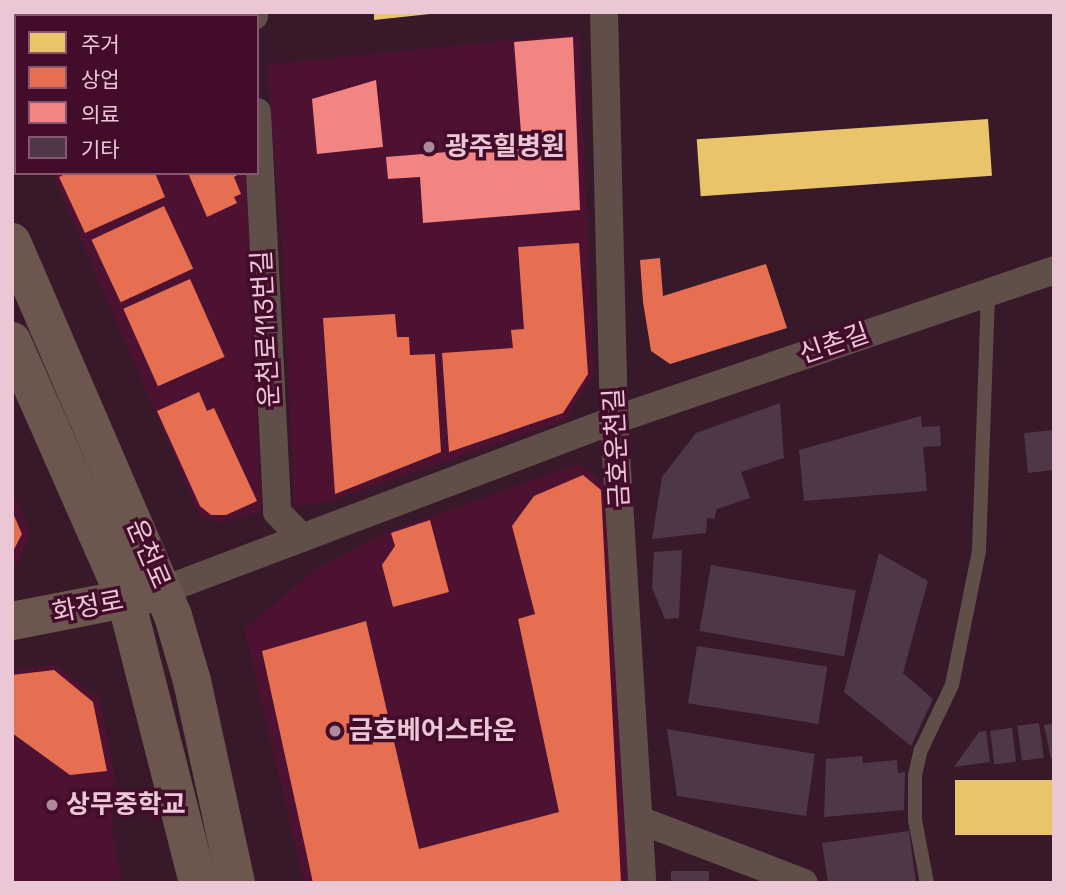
<!DOCTYPE html>
<html>
<head>
<meta charset="utf-8">
<style>
  body { margin:0 }
  #map { position:relative; width:1066px; height:895px; overflow:hidden; background:#37192a; font-family:"Space Grotesk","Noto Sans KR",sans-serif }
  div>[style] { position:absolute }
  [style*='--x'] { left:calc(var(--x)*1px); top:calc(var(--y)*1px); width:calc(var(--w)*1px); rotate:calc(var(--a)*1deg) }
  .built>* { inset:0; background:#4d1232 }
  .homes>* { inset:0; background:#e9c46a; transform-origin:0 0 }
  .shops>* { inset:0; background:#e76f51; transform-origin:0 0 }
  .health>* { inset:0; background:#f28482 }
  .building>* { inset:0; background:#4e3746; transform-origin:0 0 }
  .lane>* { height:14px; margin:-7px; padding:0 7px; transform-origin:7px; border-radius:7px; background:#604f49 }
  .street>* { height:28px; margin:-14px; padding:0 14px; transform-origin:14px; border-radius:14px; background:#604f49 }
  .secondary>* { height:38px; margin:-19px; padding:0 19px; transform-origin:19px; border-radius:19px; background:#6c574f }
  .dots>* { width:19px; height:19px; translate:-50% -50%; box-sizing:border-box; border:4px solid #440c2b; border-radius:50% }
  span { translate:-50% -50%; white-space:nowrap; text-align:center; line-height:1.15; -webkit-text-stroke:7px #440c2b; paint-order:stroke }
  .poi-label { font-size:26px; color:#ebc7d5; font-weight:700 }
  .left { translate:0 -50%; text-align:left }
  .street-label { font-size:26px; color:#ebc7d5 }
  .frame { position:absolute; inset:0; border:14px solid #ebc7d5; pointer-events:none }
  .legend { position:absolute; left:14px; top:14px; width:245px; height:161px; box-sizing:border-box; background:#440c2b; border:2px solid #87576f; margin:0; padding:9px 12px; list-style:none; font-size:21px; color:#ebc7d5 }
  .legend li { display:flex; align-items:center; gap:14px; height:35px }
  .legend b { width:35px; border:2px solid #87576f }
</style>
</head>
<body>
<div id="map">
  <div class="built">
    <div style="clip-path:polygon(12px 12px,141px 12px,16px 16px,16px 90px)"></div>
    <div style="clip-path:polygon(579px 33px,594px 375px,565px 420px,328px 502px,294px 507px,282px 248px,267px 64px)"></div>
    <div style="clip-path:polygon(52px 173px,247px 173px,261px 512px,220px 523px,200px 516px)"></div>
    <div style="clip-path:polygon(580px 463px,607px 486px,629px 883px,304px 883px,244px 629px,314px 570px,390px 531px)"></div>
    <div style="clip-path:polygon(12px 490px,30px 531px,19px 564px,12px 567px)"></div>
    <div style="clip-path:polygon(54px 664px,100px 699px,115px 778px,112px 829px,123px 883px,12px 883px,12px 670px)"></div>
  </div>
  <div class="homes">
    <div style="clip-path:polygon(78px 12px,135px 12px,133px 16px)"></div>
    <div style="clip-path:polygon(374px 12px,430px 12px,430px 14px,374px 20px)"></div>
    <div style="left:988px;top:119px;width:57px;height:292px;rotate:86deg"></div>
    <div style="left:1054px;top:780px;width:55px;height:99px;rotate:90deg"></div>
  </div>
  <div class="shops">
    <div style="clip-path:polygon(12px 12px,40px 16px,16px 16px,16px 58px)"></div>
    <div style="clip-path:polygon(67px 173px,155px 173px,165px 197px,85px 233px,59px 177px)"></div>
    <div style="clip-path:polygon(188px 173px,241px 173px,234px 177px,241px 194px,234px 197px,237px 203px,207px 217px)"></div>
    <div style="left:164px;top:206px;width:69px;height:80px;rotate:65deg"></div>
    <div style="clip-path:polygon(579px 243px,588px 374px,563px 413px,449px 452px,442px 353px,513px 348px,511px 330px,524px 329px,518px 247px)"></div>
    <div style="clip-path:polygon(660px 258px,663px 296px,766px 264px,787px 328px,670px 364px,651px 351px,643px 302px,640px 260px)"></div>
    <div style="left:190px;top:279px;width:85px;height:73px;rotate:66deg"></div>
    <div style="clip-path:polygon(395px 314px,397px 337px,409px 337px,410px 355px,435px 354px,441px 452px,335px 494px,323px 318px)"></div>
    <div style="clip-path:polygon(199px 392px,207px 411px,214px 408px,257px 501px,226px 515px,211px 515px,200px 506px,157px 411px)"></div>
    <div style="clip-path:polygon(583px 475px,601px 490px,621px 883px,313px 883px,262px 651px,366px 621px,419px 849px,559px 812px,518px 619px,535px 614px,512px 526px,534px 496px)"></div>
    <div style="clip-path:polygon(12px 511px,22px 534px,12px 553px)"></div>
    <div style="clip-path:polygon(430px 520px,449px 592px,393px 607px,382px 565px,395px 546px,391px 533px)"></div>
    <div style="clip-path:polygon(54px 670px,93px 702px,107px 771px,70px 775px,12px 733px,12px 675px)"></div>
  </div>
  <div class="health">
    <div style="clip-path:polygon(573px 37px,580px 210px,423px 223px,420px 177px,388px 179px,386px 157px,522px 146px,514px 42px)"></div>
    <div style="clip-path:polygon(376px 80px,383px 147px,317px 154px,312px 99px)"></div>
  </div>
  <div class="building">
    <div style="clip-path:polygon(780px 403px,784px 458px,741px 472px,750px 498px,717px 509px,714px 519px,707px 518px,706px 533px,652px 539px,662px 477px,696px 433px)"></div>
    <div style="clip-path:polygon(921px 416px,922px 427px,940px 426px,941px 446px,923px 447px,927px 491px,804px 501px,799px 450px)"></div>
    <div style="clip-path:polygon(1054px 430px,1054px 470px,1028px 473px,1024px 433px)"></div>
    <div style="clip-path:polygon(682px 550px,679px 618px,665px 619px,652px 588px,654px 552px)"></div>
    <div style="clip-path:polygon(879px 553px,928px 581px,903px 673px,933px 699px,911px 746px,844px 692px)"></div>
    <div style="left:711px;top:565px;width:147px;height:67px;rotate:10deg"></div>
    <div style="left:697px;top:646px;width:132px;height:58px;rotate:9deg"></div>
    <div style="left:1039px;top:723px;width:35px;height:22px;rotate:82deg"></div>
    <div style="clip-path:polygon(1054px 723px,1054px 758px,1051px 759px,1044px 725px)"></div>
    <div style="left:1012px;top:728px;width:34px;height:22px;rotate:83deg"></div>
    <div style="clip-path:polygon(667px 729px,815px 754px,806px 816px,677px 796px)"></div>
    <div style="clip-path:polygon(986px 731px,990px 762px,954px 767px,979px 732px)"></div>
    <div style="clip-path:polygon(862px 756px,863px 763px,897px 760px,898px 773px,905px 772px,904px 810px,824px 817px,826px 759px)"></div>
    <div style="clip-path:polygon(909px 831px,916px 883px,828px 883px,822px 843px)"></div>
    <div style="left:671px;top:871px;width:38px;height:12px"></div>
  </div>
  <div class="lane">
    <div style="--x:927;--y:883;--w:64;--a:-100.8"></div>
    <div style="--x:915;--y:820;--w:45;--a:-90"></div>
    <div style="--x:915;--y:775;--w:26;--a:-77"></div>
    <div style="--x:921;--y:750;--w:72;--a:-64.5"></div>
    <div style="--x:952;--y:685;--w:137;--a:-78.6"></div>
    <div style="--x:979;--y:551;--w:260;--a:-88"></div>
  </div>
  <div class="street">
    <div style="--x:160;--y:12;--w:4;--a:63"></div>
    <div style="--x:254;--y:12;--w:4;--a:90"></div>
    <div style="--x:604;--y:12;--w:408;--a:88.6"></div>
    <div style="--x:614;--y:420;--w:464;--a:86.5"></div>
    <div style="--x:202;--y:16;--w:11;--a:-22"></div>
    <div style="--x:257;--y:112;--w:400;--a:87.1"></div>
    <div style="--x:277;--y:512;--w:36;--a:46"></div>
    <div style="--x:164;--y:590;--w:481;--a:-20.7"></div>
    <div style="--x:614;--y:420;--w:465;--a:-18.8"></div>
    <div style="--x:642;--y:821;--w:173;--a:20.9"></div>
  </div>
  <div class="secondary">
    <div style="--x:12;--y:242;--w:407;--a:66.7"></div>
    <div style="--x:173;--y:616;--w:68;--a:73.7"></div>
    <div style="--x:192;--y:681;--w:207;--a:77.7"></div>
    <div style="--x:12;--y:341;--w:283;--a:66.2"></div>
    <div style="--x:126;--y:600;--w:292;--a:75.7"></div>
    <div style="--x:12;--y:621;--w:142;--a:-11"></div>
  </div>
  <div class="dots">
    <div style="left:429px;top:147px;background:#ac8a99"></div>
    <div style="left:335px;top:731px;background:#ac8a99"></div>
    <div style="left:52px;top:805px;background:#ac8a99"></div>
  </div>
  <div class="poi-label">
    <span class="left" style="left:445px;top:147px">광주힐병원</span>
    <span class="left" style="left:349px;top:731px">금호베어스타운</span>
    <span class="left" style="left:66px;top:805px">상무중학교</span>
  </div>
  <div class="street-label">
    <span style="left:266px;top:329px;rotate:-93deg">운천로113번길</span>
    <span style="left:834px;top:344px;rotate:-19deg">신촌길</span>
    <span style="left:617px;top:448px;rotate:-93deg">금호운천길</span>
    <span style="left:148px;top:554px;rotate:67deg">운천로</span>
    <span style="left:88px;top:607px;rotate:-11deg">화정로</span>
  </div>
  <div class="frame"></div>
  <ul class="legend">
  <li><b style="height:19px;background:#e9c46a"></b>주거</li>
  <li><b style="height:19px;background:#e76f51"></b>상업</li>
  <li><b style="height:19px;background:#f28482"></b>의료</li>
  <li><b style="height:19px;background:#4e3746"></b>기타</li>
  </ul>
</div>
</body>
</html>
